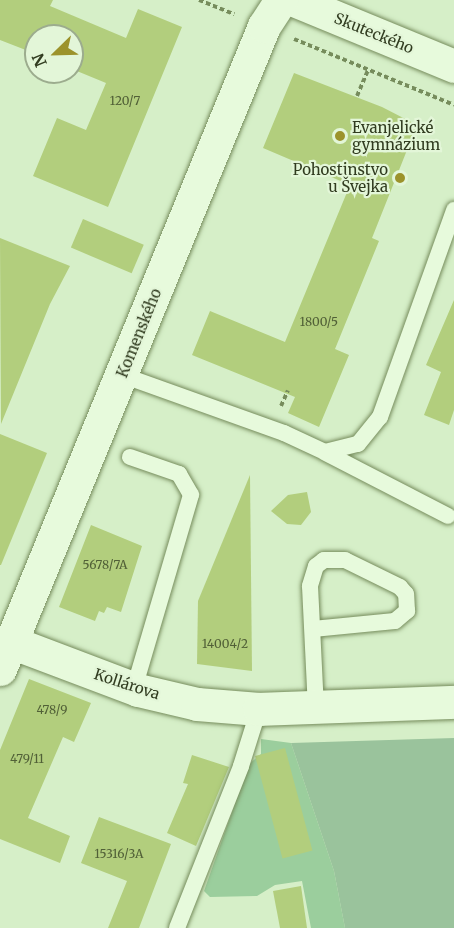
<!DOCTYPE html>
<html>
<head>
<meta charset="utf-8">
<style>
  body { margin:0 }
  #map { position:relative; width:454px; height:928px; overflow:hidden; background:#d6efc8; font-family:Merriweather,serif }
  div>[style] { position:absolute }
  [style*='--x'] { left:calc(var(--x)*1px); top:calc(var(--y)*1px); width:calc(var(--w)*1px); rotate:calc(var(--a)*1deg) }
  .green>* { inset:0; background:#9bce9d }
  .cemetery>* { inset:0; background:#9ac39c }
  .building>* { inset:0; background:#b2ce7d; transform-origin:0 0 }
  .path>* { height:4px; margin-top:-2px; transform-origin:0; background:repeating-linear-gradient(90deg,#768c5c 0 4.5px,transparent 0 7.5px) }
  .roads { filter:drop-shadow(0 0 2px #768c5c) drop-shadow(0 0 2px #768c5c) }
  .service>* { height:16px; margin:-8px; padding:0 8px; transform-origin:8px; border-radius:8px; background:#e7fadc }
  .minor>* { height:33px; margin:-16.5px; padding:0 16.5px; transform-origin:16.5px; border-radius:16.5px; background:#e7fadc }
  .tertiary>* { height:33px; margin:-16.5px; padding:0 16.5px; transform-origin:16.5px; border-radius:16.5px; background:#e7fadc }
  .dots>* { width:16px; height:16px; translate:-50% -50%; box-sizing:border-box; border:3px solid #e3f6d8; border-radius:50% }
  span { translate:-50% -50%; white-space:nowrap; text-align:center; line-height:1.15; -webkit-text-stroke:4.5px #e3f6d8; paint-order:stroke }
  .number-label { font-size:12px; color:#516037 }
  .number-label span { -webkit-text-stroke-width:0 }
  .street-label { font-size:15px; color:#313c20 }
  .poi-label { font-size:15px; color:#313c20 }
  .left { translate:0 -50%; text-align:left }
  .right { translate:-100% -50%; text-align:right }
  .north { position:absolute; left:24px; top:24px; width:60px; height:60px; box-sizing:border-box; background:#e3f6d8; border:2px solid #9cac8e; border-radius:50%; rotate:247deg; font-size:16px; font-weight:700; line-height:24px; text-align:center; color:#313c20 }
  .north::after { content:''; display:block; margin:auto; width:21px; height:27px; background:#9c932b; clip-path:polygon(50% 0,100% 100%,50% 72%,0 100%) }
</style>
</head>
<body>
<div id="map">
  <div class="green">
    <div style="clip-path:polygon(261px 739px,291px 743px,334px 871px,345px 928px,311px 928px,302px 881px,275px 885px,257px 896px,210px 897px,204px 891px,249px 764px,261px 754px)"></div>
  </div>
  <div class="cemetery">
    <div style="clip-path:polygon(454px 738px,454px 928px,345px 928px,334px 871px,291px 743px)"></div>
  </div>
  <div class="building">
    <div style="clip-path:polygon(0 0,53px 0,50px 6px,126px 38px,138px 9px,182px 27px,108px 207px,33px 176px,57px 118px,86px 130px,106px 83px,72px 69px,72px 36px,36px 36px,36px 54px,0 40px)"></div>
    <div style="clip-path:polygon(294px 73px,382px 107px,417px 125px,372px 238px,379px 241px,335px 349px,349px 355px,319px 427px,288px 413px,295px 397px,192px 355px,210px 311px,285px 342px,350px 185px,263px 148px)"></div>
    <div style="left:83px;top:219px;width:66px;height:31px;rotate:23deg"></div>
    <div style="clip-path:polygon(0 238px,70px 266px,50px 304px,1px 424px)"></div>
    <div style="clip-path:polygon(454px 300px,454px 410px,449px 425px,424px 415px,441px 372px,426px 365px)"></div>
    <div style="clip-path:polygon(0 434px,47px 453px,1px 565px,0 565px)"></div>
    <div style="clip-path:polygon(250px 475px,252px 671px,197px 664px,198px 601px)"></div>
    <div style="clip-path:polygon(307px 492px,311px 512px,301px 525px,287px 524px,271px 511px,288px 495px)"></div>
    <div style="clip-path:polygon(91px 525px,142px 546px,121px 612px,107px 607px,104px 613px,99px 611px,95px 621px,59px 607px)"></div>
    <div style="clip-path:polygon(29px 679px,91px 703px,74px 742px,63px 737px,28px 818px,70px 836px,60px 863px,0 839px,0 750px)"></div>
    <div style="left:285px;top:748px;width:106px;height:31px;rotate:75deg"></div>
    <div style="clip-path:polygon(192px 755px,229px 767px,196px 846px,167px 833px,188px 784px,183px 783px)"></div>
    <div style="clip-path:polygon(99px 817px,171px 844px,139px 928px,108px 928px,127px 881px,81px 863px)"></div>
    <div style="clip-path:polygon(301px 886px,307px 928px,280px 928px,273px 891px)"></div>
  </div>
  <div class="path">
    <div style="--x:199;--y:0;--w:38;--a:22"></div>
    <div style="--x:294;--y:39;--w:173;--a:22.4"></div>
    <div style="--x:357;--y:96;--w:28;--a:-67"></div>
    <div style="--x:281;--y:406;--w:17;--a:-66"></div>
  </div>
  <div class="roads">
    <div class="service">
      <div style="--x:122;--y:375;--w:172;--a:19.7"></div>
      <div style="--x:284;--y:433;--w:45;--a:24.9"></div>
      <div style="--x:325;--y:452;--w:34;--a:-14"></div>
      <div style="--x:358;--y:444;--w:35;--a:-51"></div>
      <div style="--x:380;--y:417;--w:220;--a:-70.3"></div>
      <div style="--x:326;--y:453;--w:137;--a:27.3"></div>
      <div style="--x:130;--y:457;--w:52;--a:19.1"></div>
      <div style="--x:179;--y:474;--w:24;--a:60"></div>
      <div style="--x:191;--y:495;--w:202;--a:106.4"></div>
      <div style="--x:313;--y:629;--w:82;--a:-5.6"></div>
      <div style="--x:395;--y:621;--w:16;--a:-40"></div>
      <div style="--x:407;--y:611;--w:17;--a:-93"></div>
      <div style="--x:406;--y:594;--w:9;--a:-131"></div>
      <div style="--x:400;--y:587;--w:61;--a:-153.9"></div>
      <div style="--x:345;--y:560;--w:21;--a:180"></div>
      <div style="--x:324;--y:560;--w:10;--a:143"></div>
      <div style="--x:316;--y:566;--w:21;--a:107"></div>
      <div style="--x:310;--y:586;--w:122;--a:87.2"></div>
      <div style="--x:177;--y:928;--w:174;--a:-68.4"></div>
      <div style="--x:241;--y:766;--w:60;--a:-72.5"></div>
    </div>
    <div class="minor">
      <div style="--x:294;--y:0;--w:173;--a:22.4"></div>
      <div style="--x:11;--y:642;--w:136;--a:20.7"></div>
      <div style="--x:138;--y:690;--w:61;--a:13.3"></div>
      <div style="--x:197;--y:704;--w:62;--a:4.6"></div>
      <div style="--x:259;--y:709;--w:195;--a:-2.1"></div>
    </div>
    <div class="tertiary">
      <div style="--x:0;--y:669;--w:695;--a:-67.68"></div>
      <div style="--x:264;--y:26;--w:31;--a:-57"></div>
    </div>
  </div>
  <div class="dots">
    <div style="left:340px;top:136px;background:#9c932b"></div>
    <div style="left:400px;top:178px;background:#9c932b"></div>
  </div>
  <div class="number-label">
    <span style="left:125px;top:101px">120/7</span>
    <span style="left:319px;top:322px">1800/5</span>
    <span style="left:105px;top:565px">5678/7A</span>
    <span style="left:225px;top:644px">14004/2</span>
    <span style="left:52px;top:710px">478/9</span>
    <span style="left:27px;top:759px">479/11</span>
    <span style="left:119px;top:854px">15316/3A</span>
  </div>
  <div class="street-label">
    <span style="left:374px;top:33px;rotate:22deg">Skuteckého</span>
    <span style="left:139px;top:333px;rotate:-68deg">Komenského</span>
    <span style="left:127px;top:684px;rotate:18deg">Kollárova</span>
  </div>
  <div class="poi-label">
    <span class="left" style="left:352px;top:136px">Evanjelické<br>gymnázium</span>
    <span class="right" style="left:388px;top:178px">Pohostinstvo<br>u Švejka</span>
  </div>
  <div class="north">N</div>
</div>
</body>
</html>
